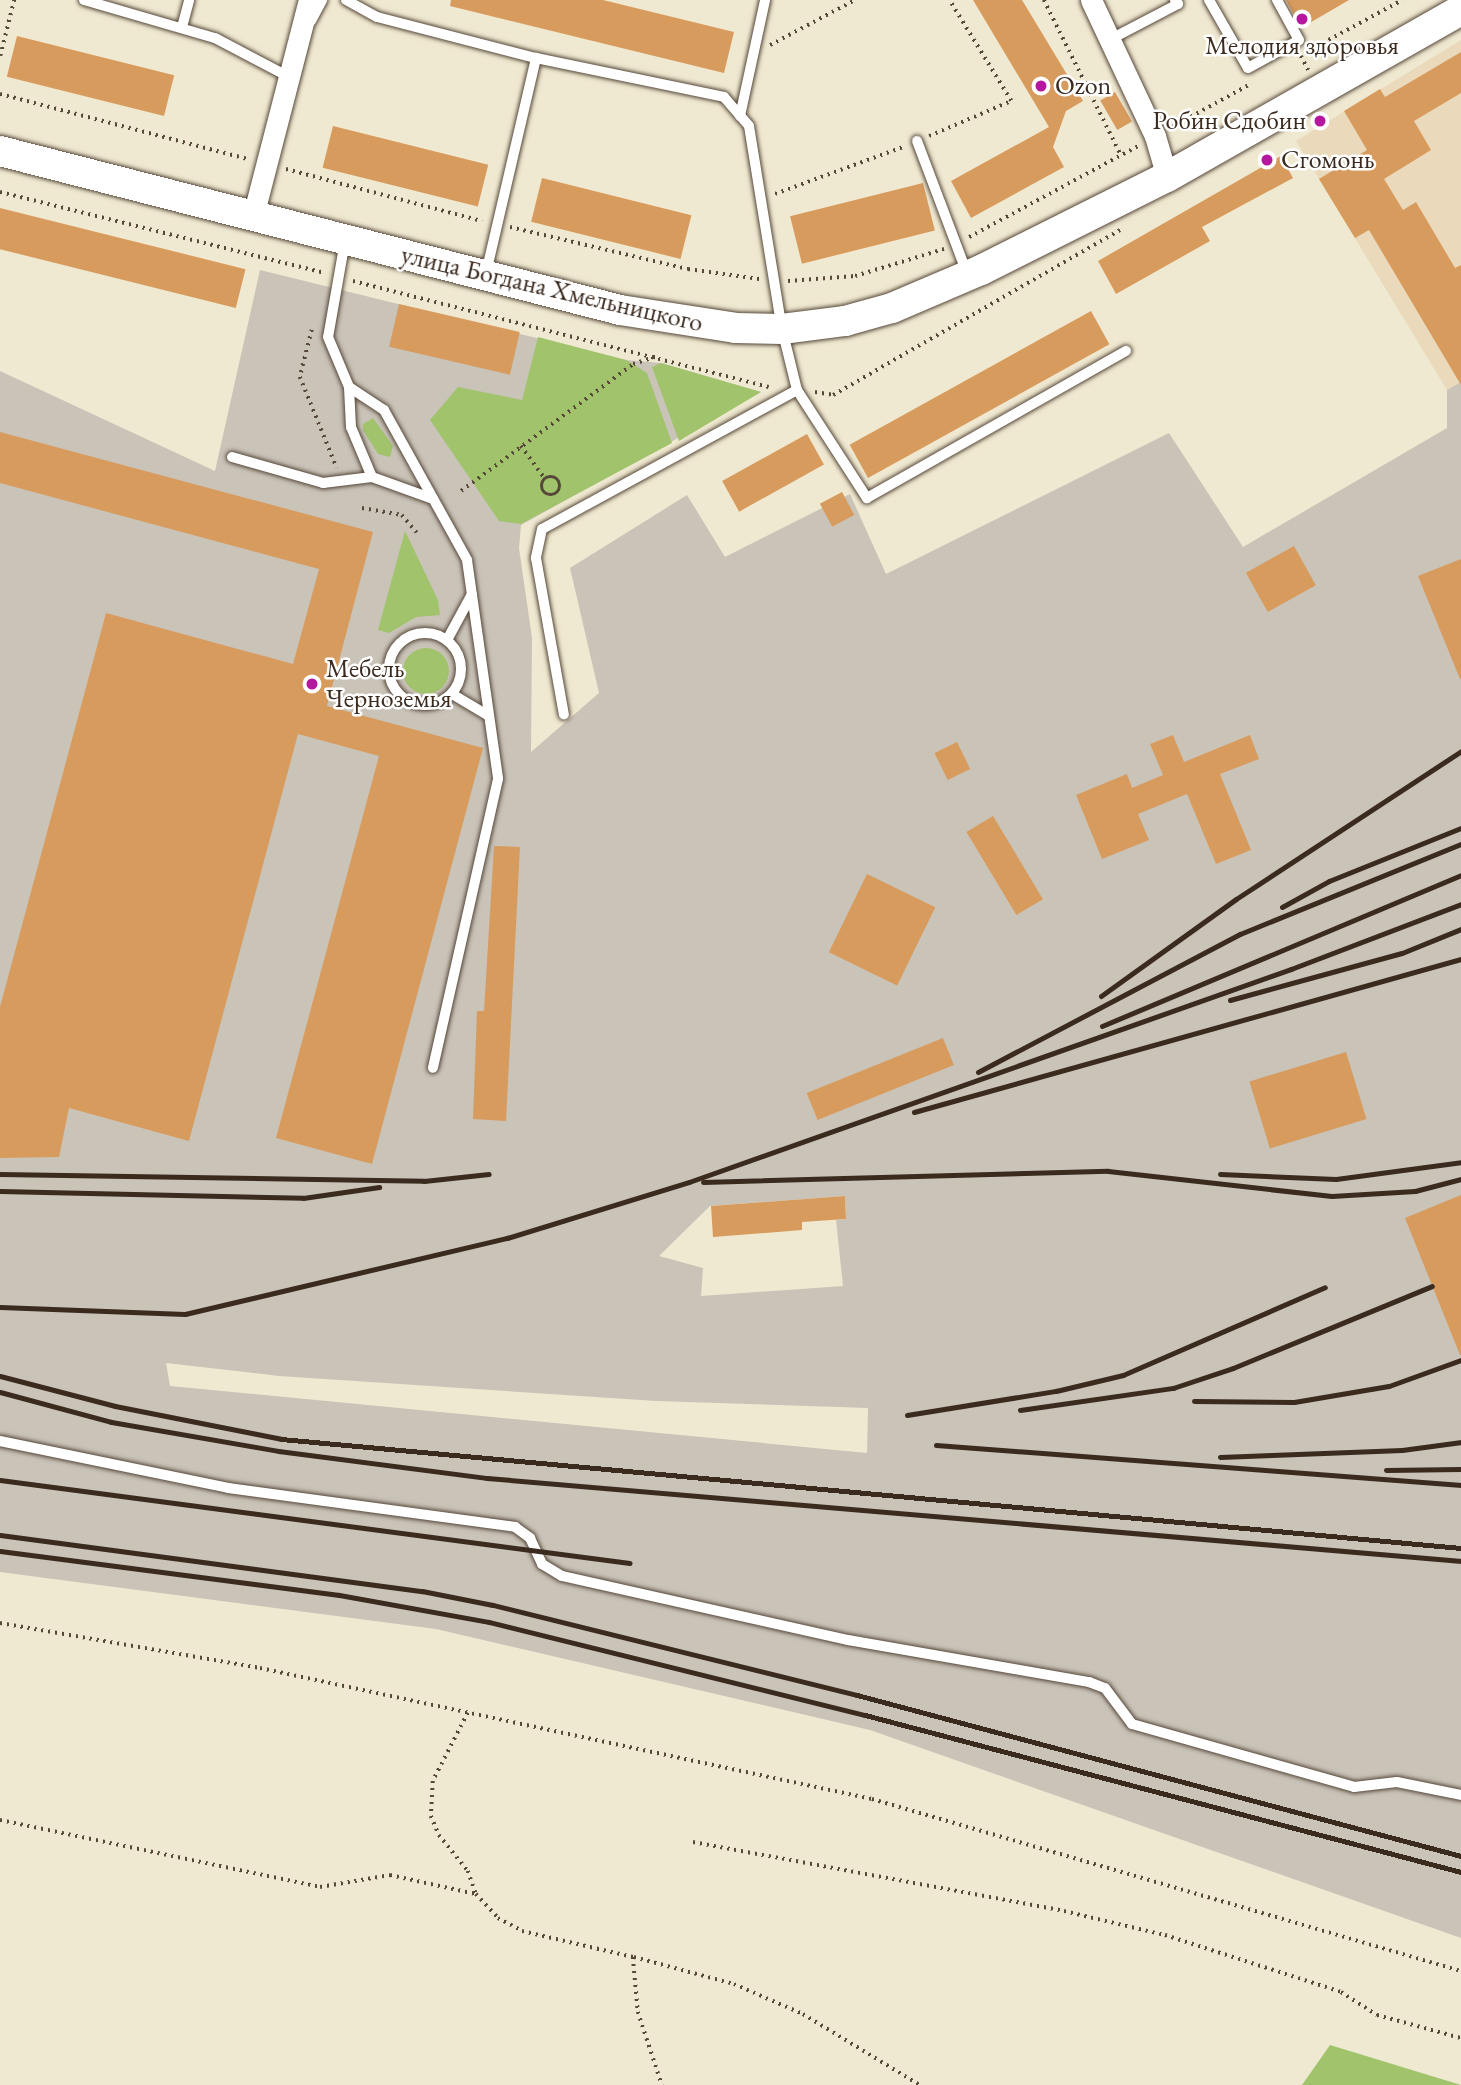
<!DOCTYPE html>
<html>
<head>
<meta charset="utf-8">
<style>
  body { margin:0 }
  #map { position:relative; width:1461px; height:2085px; overflow:hidden; background:#f0e9d1; font-family:"EB Garamond",serif }
  div>[style] { position:absolute }
  [style*='--x'] { left:calc(var(--x)*1px); top:calc(var(--y)*1px); width:calc(var(--w)*1px); rotate:calc(var(--a)*1deg) }
  .built>* { inset:0; background:#ead9ba }
  .industrial>* { inset:0; background:#cac3b8 }
  .green>* { inset:0; background:#a0c36c }
  .round { border-radius:50% }
  .building>* { inset:0; background:#d89b5e; transform-origin:0 0 }
  .path>* { height:3.5px; margin-top:-1.75px; transform-origin:0; background:repeating-linear-gradient(90deg,#564739 0 2px,transparent 0 7px) }
  .path>.ring { margin:-1.75px; padding:0; box-sizing:content-box; background:none; border:3.5px solid #564739; border-radius:50% }
  .roads { filter:drop-shadow(0 0 2px #564739) drop-shadow(0 0 2px #564739) }
  .service>* { height:10px; margin:-5px; padding:0 5px; transform-origin:5px; border-radius:5px; background:#fff }
  .service>.ring { margin:-5px; padding:0; box-sizing:content-box; background:none; border:10px solid #fff; border-radius:50% }
  .minor>* { height:21px; margin:-10.5px; padding:0 10.5px; transform-origin:10.5px; border-radius:10.5px; background:#fff }
  .secondary>* { height:30px; margin:-15px; padding:0 15px; transform-origin:15px; border-radius:15px; background:#fff }
  .rail>* { height:5px; margin:-2.5px; padding:0 2.5px; transform-origin:2.5px; border-radius:2.5px; background:#3b2a1e }
  .dots>* { width:19px; height:19px; translate:-50% -50%; box-sizing:border-box; border:4px solid #fff; border-radius:50% }
  span { translate:-50% -50%; white-space:nowrap; text-align:center; line-height:1.15; -webkit-text-stroke:5px #fff; paint-order:stroke }
  .poi-label { font-size:26px; color:#3b2a1e }
  .left { translate:0 -50%; text-align:left }
  .right { translate:-100% -50%; text-align:right }
  .street-label { font-size:26px; color:#3b2a1e }
</style>
</head>
<body>
<div id="map">
  <div class="built">
    <div style="clip-path:polygon(1461px 40px,1461px 382px,1447px 390px,1296px 141px)"></div>
  </div>
  <div class="industrial">
    <div style="clip-path:polygon(evenodd,260px 270px,626px 360px,661px 363px,761px 392px,521px 525px,519px 548px,532px 638px,531px 752px,599px 693px,570px 568px,687px 495px,725px 557px,850px 494px,886px 574px,1169px 433px,1243px 547px,1447px 428px,1447px 390px,1461px 382px,1461px 1938px,870px 1730px,436px 1629px,0 1572px,0 371px,215px 471px,260px 270px,845px 1196px,846px 1219px,836px 1220px,843px 1286px,701px 1296px,703px 1268px,659px 1256px,710px 1206px,845px 1196px,260px 270px,166px 1363px,279px 1376px,656px 1401px,868px 1408px,867px 1453px,170px 1386px,166px 1363px)"></div>
  </div>
  <div class="green">
    <div style="clip-path:polygon(538px 337px,626px 360px,647px 373px,672px 443px,521px 524px,499px 521px,430px 420px,458px 387px,522px 400px)"></div>
    <div style="clip-path:polygon(661px 363px,761px 392px,679px 441px,652px 367px)"></div>
    <div style="clip-path:polygon(373px 418px,393px 446px,390px 457px,378px 454px,363px 430px,363px 424px)"></div>
    <div style="clip-path:polygon(405px 531px,438px 600px,440px 615px,416px 617px,389px 633px,378px 630px)"></div>
    <div class="round" style="left:403px;top:648px;width:46px;height:46px"></div>
    <div style="clip-path:polygon(1330px 2045px,1461px 2085px,1302px 2085px)"></div>
  </div>
  <div class="building">
    <div style="clip-path:polygon(451px 0,603px 0,734px 32px,724px 73px,450px 6px)"></div>
    <div style="clip-path:polygon(973px 0,1022px 0,1083px 101px,1066px 111px,1053px 147px,1064px 167px,971px 218px,951px 181px,1049px 127px)"></div>
    <div style="clip-path:polygon(1286px 0,1349px 0,1301px 28px)"></div>
    <div style="left:17px;top:36px;width:162px;height:42px;rotate:14deg"></div>
    <div style="clip-path:polygon(1461px 52px,1461px 93px,1414px 121px,1431px 150px,1384px 179px,1403px 210px,1416px 202px,1455px 268px,1461px 265px,1461px 385px,1369px 230px,1355px 238px,1319px 179px,1367px 150px,1344px 111px,1380px 89px,1385px 97px)"></div>
    <div style="left:1115px;top:92px;width:34px;height:17px;rotate:60deg"></div>
    <div style="left:333px;top:126px;width:160px;height:43px;rotate:14deg"></div>
    <div style="clip-path:polygon(1281px 156px,1293px 178px,1202px 227px,1210px 241px,1116px 294px,1098px 261px)"></div>
    <div style="left:542px;top:178px;width:154px;height:45px;rotate:14deg"></div>
    <div style="left:923px;top:183px;width:49px;height:137px;rotate:76deg"></div>
    <div style="left:0;top:208px;width:253px;height:40px;rotate:14deg"></div>
    <div style="left:399px;top:304px;width:124px;height:44px;rotate:13deg"></div>
    <div style="left:1091px;top:311px;width:38px;height:276px;rotate:61deg"></div>
    <div style="clip-path:polygon(0 432px,373px 532px,327px 706px,483px 748px,372px 1164px,276px 1138px,379px 756px,298px 734px,189px 1141px,69px 1108px,59px 1157px,0 1158px,0 1007px,106px 613px,293px 664px,319px 569px,0 483px)"></div>
    <div style="left:807px;top:434px;width:35px;height:97px;rotate:61deg"></div>
    <div style="left:842px;top:492px;width:26px;height:25px;rotate:62deg"></div>
    <div style="left:1294px;top:546px;width:45px;height:55px;rotate:61deg"></div>
    <div style="clip-path:polygon(1461px 559px,1461px 679px,1460px 679px,1418px 576px)"></div>
    <div style="clip-path:polygon(1173px 735px,1184px 762px,1250px 735px,1259px 759px,1220px 774px,1251px 850px,1216px 864px,1187px 794px,1138px 814px,1149px 840px,1102px 859px,1076px 795px,1127px 774px,1132px 788px,1163px 775px,1150px 744px)"></div>
    <div style="left:957px;top:742px;width:30px;height:25px;rotate:64deg"></div>
    <div style="left:993px;top:816px;width:97px;height:31px;rotate:59deg"></div>
    <div style="clip-path:polygon(494px 846px,520px 847px,506px 1121px,473px 1119px,477px 1011px,484px 1011px)"></div>
    <div style="left:867px;top:874px;width:76px;height:87px;rotate:26deg"></div>
    <div style="left:943px;top:1038px;width:29px;height:147px;rotate:68deg"></div>
    <div style="left:1346px;top:1052px;width:70px;height:101px;rotate:73deg"></div>
    <div style="clip-path:polygon(1461px 1195px,1461px 1355px,1460px 1355px,1405px 1218px)"></div>
    <div style="clip-path:polygon(845px 1196px,846px 1219px,802px 1222px,802px 1230px,713px 1237px,711px 1206px)"></div>
  </div>
  <div class="path">
    <div style="--x:1044;--y:0;--w:173;--a:63.6"></div>
    <div style="--x:770;--y:45;--w:96;--a:-27.9"></div>
    <div style="--x:1310;--y:50;--w:105;--a:-28.5"></div>
    <div style="--x:0;--y:56;--w:58;--a:-76"></div>
    <div style="--x:1301;--y:56;--w:17;--a:62"></div>
    <div style="--x:0;--y:94;--w:256;--a:14.7"></div>
    <div style="--x:1172;--y:127;--w:91;--a:-28.8"></div>
    <div style="--x:929;--y:136;--w:89;--a:-23.1"></div>
    <div style="--x:1011;--y:101;--w:119;--a:-121.5"></div>
    <div style="--x:286;--y:169;--w:203;--a:14.9"></div>
    <div style="--x:0;--y:192;--w:335;--a:14"></div>
    <div style="--x:775;--y:194;--w:136;--a:-20.2"></div>
    <div style="--x:510;--y:227;--w:183;--a:13.3"></div>
    <div style="--x:688;--y:269;--w:72;--a:8"></div>
    <div style="--x:969;--y:237;--w:192;--a:-28.3"></div>
    <div style="--x:353;--y:281;--w:429;--a:14.3"></div>
    <div style="--x:788;--y:281;--w:67;--a:-4.3"></div>
    <div style="--x:855;--y:276;--w:93;--a:-16.9"></div>
    <div style="--x:312;--y:330;--w:49;--a:104.3"></div>
    <div style="--x:300;--y:377;--w:98;--a:67.9"></div>
    <div style="--x:815;--y:392;--w:18;--a:9"></div>
    <div style="--x:833;--y:395;--w:331;--a:-29.9"></div>
    <div style="--x:521;--y:446;--w:42;--a:53.7"></div>
    <div class="ring" style="left:542px;top:477px;width:14.5px;height:14.5px"></div>
    <div style="--x:461;--y:491;--w:214;--a:-36.4"></div>
    <div style="--x:633;--y:364;--w:25;--a:-18"></div>
    <div style="--x:362;--y:508;--w:41;--a:9.9"></div>
    <div style="--x:402;--y:515;--w:23;--a:50"></div>
    <div style="--x:0;--y:1623;--w:264;--a:9.8"></div>
    <div style="--x:260;--y:1668;--w:626;--a:12.08"></div>
    <div style="--x:872;--y:1799;--w:614;--a:16.28"></div>
    <div style="--x:468;--y:1713;--w:76;--a:117.2"></div>
    <div style="--x:433;--y:1781;--w:35;--a:93"></div>
    <div style="--x:431;--y:1816;--w:21;--a:67"></div>
    <div style="--x:439;--y:1835;--w:46;--a:51.1"></div>
    <div style="--x:468;--y:1871;--w:24;--a:71"></div>
    <div style="--x:476;--y:1894;--w:33;--a:47"></div>
    <div style="--x:498;--y:1918;--w:27;--a:28"></div>
    <div style="--x:522;--y:1931;--w:114;--a:13.2"></div>
    <div style="--x:633;--y:1957;--w:55;--a:84.8"></div>
    <div style="--x:638;--y:2012;--w:77;--a:71.8"></div>
    <div style="--x:0;--y:1820;--w:327;--a:11.8"></div>
    <div style="--x:320;--y:1887;--w:71;--a:-9.7"></div>
    <div style="--x:390;--y:1875;--w:88;--a:12.5"></div>
    <div style="--x:693;--y:1842;--w:377;--a:10.5"></div>
    <div style="--x:1064;--y:1911;--w:104;--a:13.4"></div>
    <div style="--x:1165;--y:1935;--w:185;--a:17.9"></div>
    <div style="--x:1341;--y:1992;--w:43;--a:32.6"></div>
    <div style="--x:1377;--y:2015;--w:87;--a:15.3"></div>
    <div style="--x:634;--y:1957;--w:104;--a:15.1"></div>
    <div style="--x:734;--y:1984;--w:75;--a:23.5"></div>
    <div style="--x:803;--y:2014;--w:137;--a:31.3"></div>
  </div>
  <div class="roads">
    <div class="service">
      <div style="--x:84;--y:0;--w:136;--a:16.2"></div>
      <div style="--x:215;--y:38;--w:84;--a:27.8"></div>
      <div style="--x:346;--y:0;--w:35;--a:29"></div>
      <div style="--x:377;--y:17;--w:164;--a:14.5"></div>
      <div style="--x:536;--y:58;--w:192;--a:11.7"></div>
      <div style="--x:724;--y:97;--w:38;--a:49"></div>
      <div style="--x:749;--y:126;--w:206;--a:80.8"></div>
      <div style="--x:782;--y:329;--w:63;--a:76.2"></div>
      <div style="--x:797;--y:390;--w:290;--a:151.4"></div>
      <div style="--x:542;--y:529;--w:30;--a:102"></div>
      <div style="--x:536;--y:558;--w:159;--a:79.9"></div>
      <div style="--x:1209;--y:0;--w:78;--a:60.2"></div>
      <div style="--x:1248;--y:68;--w:58;--a:-28.8"></div>
      <div style="--x:1299;--y:40;--w:46;--a:-118.8"></div>
      <div style="--x:311;--y:21;--w:24;--a:-62"></div>
      <div style="--x:182;--y:27;--w:28;--a:-75"></div>
      <div style="--x:1109;--y:40;--w:78;--a:-27.6"></div>
      <div style="--x:1178;--y:4;--w:5;--a:-127"></div>
      <div style="--x:740;--y:116;--w:119;--a:-77.8"></div>
      <div style="--x:917;--y:141;--w:141;--a:69.3"></div>
      <div style="--x:345;--y:241;--w:97;--a:100"></div>
      <div style="--x:328;--y:337;--w:54;--a:67.2"></div>
      <div style="--x:349;--y:387;--w:42;--a:33.3"></div>
      <div style="--x:384;--y:410;--w:171;--a:61"></div>
      <div style="--x:467;--y:560;--w:221;--a:81.9"></div>
      <div style="--x:498;--y:779;--w:296;--a:102.7"></div>
      <div style="--x:486;--y:273;--w:221;--a:-76.9"></div>
      <div style="--x:797;--y:390;--w:129;--a:57.1"></div>
      <div style="--x:867;--y:498;--w:298;--a:-29.6"></div>
      <div style="--x:232;--y:457;--w:95;--a:15.9"></div>
      <div style="--x:323;--y:483;--w:49;--a:-7"></div>
      <div style="--x:372;--y:477;--w:54;--a:-112.8"></div>
      <div style="--x:351;--y:427;--w:40;--a:-92.9"></div>
      <div style="--x:372;--y:477;--w:65;--a:19.8"></div>
      <div class="ring" style="left:389px;top:633px;width:62px;height:62px"></div>
      <div style="--x:447;--y:640;--w:52;--a:-61.5"></div>
      <div style="--x:452;--y:694;--w:43;--a:30.7"></div>
      <div style="--x:0;--y:1441;--w:233;--a:11.6"></div>
      <div style="--x:228;--y:1488;--w:290;--a:7.7"></div>
      <div style="--x:515;--y:1527;--w:19;--a:36"></div>
      <div style="--x:530;--y:1538;--w:29;--a:65"></div>
      <div style="--x:542;--y:1564;--w:23;--a:31"></div>
      <div style="--x:562;--y:1576;--w:293;--a:12.6"></div>
      <div style="--x:848;--y:1640;--w:245;--a:9.9"></div>
      <div style="--x:1089;--y:1682;--w:17;--a:21"></div>
      <div style="--x:1105;--y:1688;--w:45;--a:53.1"></div>
      <div style="--x:1132;--y:1724;--w:231;--a:15.8"></div>
      <div style="--x:1354;--y:1787;--w:43;--a:-6.6"></div>
      <div style="--x:1397;--y:1782;--w:65;--a:11.5"></div>
    </div>
    <div class="minor">
      <div style="--x:1091;--y:0;--w:150;--a:64.8"></div>
      <div style="--x:1155;--y:136;--w:43;--a:73.7"></div>
      <div style="--x:253;--y:216;--w:223;--a:-75.5"></div>
    </div>
    <div class="secondary">
      <div style="--x:0;--y:151;--w:640;--a:14.38"></div>
      <div style="--x:620;--y:310;--w:117;--a:8.8"></div>
      <div style="--x:736;--y:328;--w:46;--a:1.2"></div>
      <div style="--x:782;--y:329;--w:64;--a:-7.2"></div>
      <div style="--x:845;--y:321;--w:49;--a:-15.5"></div>
      <div style="--x:892;--y:308;--w:97;--a:-23.1"></div>
      <div style="--x:981;--y:270;--w:208;--a:-26.6"></div>
      <div style="--x:1167;--y:177;--w:338;--a:-29.6"></div>
    </div>
  </div>
  <div class="rail">
    <div style="--x:1282;--y:907;--w:54;--a:-29"></div>
    <div style="--x:1329;--y:881;--w:142;--a:-21.9"></div>
    <div style="--x:1101;--y:996;--w:166;--a:-35.7"></div>
    <div style="--x:1236;--y:899;--w:269;--a:-33.3"></div>
    <div style="--x:1230;--y:1000;--w:178;--a:-15.3"></div>
    <div style="--x:1402;--y:953;--w:64;--a:-22.1"></div>
    <div style="--x:1102;--y:1026;--w:389;--a:-22.8"></div>
    <div style="--x:978;--y:1072;--w:296;--a:-27.8"></div>
    <div style="--x:1240;--y:934;--w:239;--a:-22.2"></div>
    <div style="--x:914;--y:1112;--w:568;--a:-15.63"></div>
    <div style="--x:0;--y:1174;--w:424;--a:0.9"></div>
    <div style="--x:424;--y:1181;--w:65;--a:-6.1"></div>
    <div style="--x:1220;--y:1174;--w:116;--a:2.5"></div>
    <div style="--x:1336;--y:1179;--w:126;--a:-7.7"></div>
    <div style="--x:703;--y:1182;--w:405;--a:-1.6"></div>
    <div style="--x:1108;--y:1171;--w:225;--a:6.4"></div>
    <div style="--x:1332;--y:1196;--w:83;--a:-3.4"></div>
    <div style="--x:1415;--y:1191;--w:48;--a:-14.6"></div>
    <div style="--x:0;--y:1191;--w:303;--a:1.3"></div>
    <div style="--x:303;--y:1198;--w:77;--a:-8.2"></div>
    <div style="--x:0;--y:1307;--w:185;--a:2.2"></div>
    <div style="--x:185;--y:1314;--w:331;--a:-13.3"></div>
    <div style="--x:507;--y:1238;--w:190;--a:-17.1"></div>
    <div style="--x:689;--y:1182;--w:639;--a:-19.48"></div>
    <div style="--x:1291;--y:969;--w:182;--a:-20.9"></div>
    <div style="--x:0;--y:1376;--w:119;--a:14.6"></div>
    <div style="--x:115;--y:1406;--w:169;--a:11.2"></div>
    <div style="--x:281;--y:1439;--w:1185;--a:5.28"></div>
    <div style="--x:0;--y:1392;--w:115;--a:15.1"></div>
    <div style="--x:111;--y:1422;--w:170;--a:9.8"></div>
    <div style="--x:279;--y:1451;--w:210;--a:7.4"></div>
    <div style="--x:487;--y:1478;--w:978;--a:4.87"></div>
    <div style="--x:1194;--y:1401;--w:100;--a:0.6"></div>
    <div style="--x:1294;--y:1402;--w:96;--a:-9.6"></div>
    <div style="--x:1389;--y:1386;--w:77;--a:-19.9"></div>
    <div style="--x:1020;--y:1410;--w:155;--a:-8.2"></div>
    <div style="--x:1173;--y:1388;--w:63;--a:-18.4"></div>
    <div style="--x:1233;--y:1368;--w:215;--a:-22.4"></div>
    <div style="--x:907;--y:1415;--w:151;--a:-9.2"></div>
    <div style="--x:1056;--y:1391;--w:69;--a:-13.4"></div>
    <div style="--x:1123;--y:1375;--w:220;--a:-23.5"></div>
    <div style="--x:936;--y:1445;--w:527;--a:4.36"></div>
    <div style="--x:1220;--y:1457;--w:182;--a:-2.2"></div>
    <div style="--x:1402;--y:1450;--w:60;--a:-7.7"></div>
    <div style="--x:1386;--y:1470;--w:75;--a:-0.8"></div>
    <div style="--x:0;--y:1480;--w:635;--a:7.51"></div>
    <div style="--x:0;--y:1535;--w:426;--a:7.6"></div>
    <div style="--x:422;--y:1591;--w:72;--a:11.2"></div>
    <div style="--x:493;--y:1605;--w:375;--a:13.9"></div>
    <div style="--x:857;--y:1695;--w:625;--a:14.93"></div>
    <div style="--x:0;--y:1551;--w:342;--a:7.4"></div>
    <div style="--x:339;--y:1595;--w:152;--a:10.2"></div>
    <div style="--x:489;--y:1622;--w:387;--a:13.9"></div>
    <div style="--x:865;--y:1715;--w:616;--a:14.76"></div>
  </div>
  <div class="dots">
    <div style="left:1302px;top:19px;background:#b5179e"></div>
    <div style="left:1041px;top:86px;background:#b5179e"></div>
    <div style="left:1320px;top:121px;background:#b5179e"></div>
    <div style="left:1267px;top:160px;background:#b5179e"></div>
    <div style="left:312px;top:684px;background:#b5179e"></div>
  </div>
  <div class="poi-label">
    <span style="left:1302px;top:46px">Мелодия здоровья</span>
    <span class="left" style="left:1055px;top:86px">Ozon</span>
    <span class="right" style="left:1306px;top:121px">Робин Сдобин</span>
    <span class="left" style="left:1281px;top:160px">Сгомонь</span>
    <span class="left" style="left:326px;top:684px">Мебель<br>Черноземья</span>
  </div>
  <div class="street-label">
    <span style="left:552px;top:289px;rotate:13deg">улица Богдана Хмельницкого</span>
  </div>
</div>
</body>
</html>
